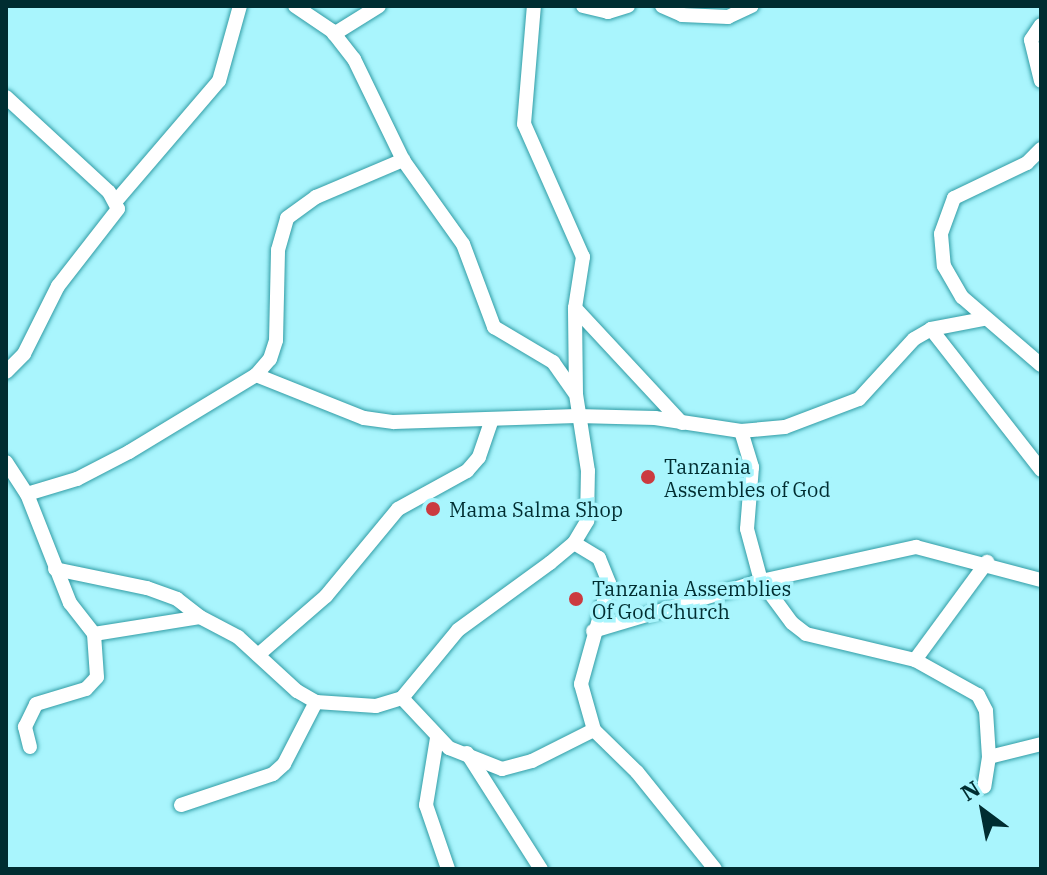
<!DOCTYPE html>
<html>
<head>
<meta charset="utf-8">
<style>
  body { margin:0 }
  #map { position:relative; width:1047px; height:875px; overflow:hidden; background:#a9f5fd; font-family:"IBM Plex Serif",serif }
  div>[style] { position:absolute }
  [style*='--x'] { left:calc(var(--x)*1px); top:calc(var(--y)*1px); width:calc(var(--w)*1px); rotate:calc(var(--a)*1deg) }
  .roads { filter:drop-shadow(0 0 2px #319ca5) drop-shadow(0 0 2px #319ca5) }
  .minor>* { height:14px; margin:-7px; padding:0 7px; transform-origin:7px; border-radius:7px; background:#fff }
  .dots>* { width:22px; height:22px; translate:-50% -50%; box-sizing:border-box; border:4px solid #a9f5fd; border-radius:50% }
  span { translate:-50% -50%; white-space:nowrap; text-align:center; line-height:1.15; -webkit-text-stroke:7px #a9f5fd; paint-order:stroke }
  .poi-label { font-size:20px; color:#002d31 }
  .left { translate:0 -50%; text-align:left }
  .frame { position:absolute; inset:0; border:8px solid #002d31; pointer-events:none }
  .north { position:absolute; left:943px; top:771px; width:80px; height:80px; -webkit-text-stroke:6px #a9f5fd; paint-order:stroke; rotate:328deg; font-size:22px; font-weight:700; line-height:32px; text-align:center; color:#002d31 }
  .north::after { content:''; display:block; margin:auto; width:28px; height:36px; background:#002d31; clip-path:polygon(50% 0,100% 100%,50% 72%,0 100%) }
</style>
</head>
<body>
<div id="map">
  <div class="roads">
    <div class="minor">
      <div style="--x:295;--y:6;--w:45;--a:34"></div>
      <div style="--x:332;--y:31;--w:36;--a:52"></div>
      <div style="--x:354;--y:59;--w:112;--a:64.1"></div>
      <div style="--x:403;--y:160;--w:103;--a:54.5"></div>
      <div style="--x:463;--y:244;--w:89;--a:69.5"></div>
      <div style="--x:494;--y:327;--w:69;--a:30.7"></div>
      <div style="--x:553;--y:362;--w:37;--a:55"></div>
      <div style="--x:583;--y:6;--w:26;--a:13"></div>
      <div style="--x:608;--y:12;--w:21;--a:-17"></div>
      <div style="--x:662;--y:6;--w:22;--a:24"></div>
      <div style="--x:682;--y:15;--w:46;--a:2.5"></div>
      <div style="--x:728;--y:17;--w:26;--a:-25"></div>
      <div style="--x:1041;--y:25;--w:18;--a:124"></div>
      <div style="--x:1031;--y:40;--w:42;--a:76.3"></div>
      <div style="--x:334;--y:34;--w:53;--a:-31.9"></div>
      <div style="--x:6;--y:97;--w:140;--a:42.7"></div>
      <div style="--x:109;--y:192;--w:19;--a:62"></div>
      <div style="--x:118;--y:209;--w:98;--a:127.9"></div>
      <div style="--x:58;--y:286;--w:76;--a:116.6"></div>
      <div style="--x:24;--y:354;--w:25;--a:135"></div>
      <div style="--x:1041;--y:149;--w:20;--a:135"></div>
      <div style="--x:1027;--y:163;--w:81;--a:154.4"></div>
      <div style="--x:954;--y:198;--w:38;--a:110"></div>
      <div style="--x:941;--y:234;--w:32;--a:85"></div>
      <div style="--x:944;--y:266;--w:36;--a:60"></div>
      <div style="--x:962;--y:297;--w:104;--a:40.7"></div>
      <div style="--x:116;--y:201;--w:158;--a:-49.4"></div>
      <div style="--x:219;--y:81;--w:78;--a:-74.4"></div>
      <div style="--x:575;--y:308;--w:157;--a:47.1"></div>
      <div style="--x:931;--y:329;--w:179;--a:52"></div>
      <div style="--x:256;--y:375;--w:116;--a:21.7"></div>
      <div style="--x:364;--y:418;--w:30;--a:8"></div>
      <div style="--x:394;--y:422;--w:183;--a:-1.9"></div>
      <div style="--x:577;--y:416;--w:78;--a:1.5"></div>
      <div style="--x:655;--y:418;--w:87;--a:8.6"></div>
      <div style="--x:741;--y:431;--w:44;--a:-5.2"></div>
      <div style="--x:785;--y:427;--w:79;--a:-20.7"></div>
      <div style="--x:859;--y:399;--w:81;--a:-47.5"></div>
      <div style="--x:914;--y:339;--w:20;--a:-30"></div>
      <div style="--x:931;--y:329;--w:54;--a:-10.7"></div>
      <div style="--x:741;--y:431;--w:38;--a:73"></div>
      <div style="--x:752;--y:467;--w:62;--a:94.6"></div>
      <div style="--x:747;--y:529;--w:54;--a:74.9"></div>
      <div style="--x:761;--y:581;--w:52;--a:53.6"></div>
      <div style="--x:792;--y:623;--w:18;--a:38"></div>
      <div style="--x:806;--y:634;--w:112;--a:13.4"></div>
      <div style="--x:915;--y:660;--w:72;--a:29.1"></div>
      <div style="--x:978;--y:695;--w:18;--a:63"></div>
      <div style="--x:986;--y:711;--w:46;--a:86.3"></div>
      <div style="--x:989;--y:757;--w:30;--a:99"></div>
      <div style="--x:6;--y:462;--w:38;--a:57"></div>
      <div style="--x:27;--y:494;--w:117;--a:68.5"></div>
      <div style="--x:70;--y:603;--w:39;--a:52"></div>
      <div style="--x:94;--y:634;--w:107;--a:-9.1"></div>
      <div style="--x:200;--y:617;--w:43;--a:27.8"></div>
      <div style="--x:238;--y:637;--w:80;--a:42.5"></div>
      <div style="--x:297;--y:691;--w:22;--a:30"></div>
      <div style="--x:316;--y:702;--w:60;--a:3.8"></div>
      <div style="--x:376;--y:706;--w:27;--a:-17"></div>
      <div style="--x:402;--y:698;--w:88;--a:-50.5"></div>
      <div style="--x:458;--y:630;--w:114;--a:-36.1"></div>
      <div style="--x:550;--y:563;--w:31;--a:-40"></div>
      <div style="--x:574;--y:543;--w:26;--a:-59"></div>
      <div style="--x:587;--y:521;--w:50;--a:-88.9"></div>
      <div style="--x:588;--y:471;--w:78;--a:-98.9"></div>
      <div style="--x:576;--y:394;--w:86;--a:-90.7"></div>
      <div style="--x:575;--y:308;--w:52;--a:-81.1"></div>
      <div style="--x:583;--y:257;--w:145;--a:-113.9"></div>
      <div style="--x:524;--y:124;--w:118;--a:-85.2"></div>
      <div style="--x:27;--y:494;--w:52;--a:-16.7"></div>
      <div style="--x:77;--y:479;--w:59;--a:-27.4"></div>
      <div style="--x:129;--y:452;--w:149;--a:-31.2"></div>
      <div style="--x:256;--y:375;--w:21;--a:-49"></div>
      <div style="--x:270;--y:359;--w:20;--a:-72"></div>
      <div style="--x:276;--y:340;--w:90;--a:-88.7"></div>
      <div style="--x:278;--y:250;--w:33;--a:-74"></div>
      <div style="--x:287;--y:218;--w:36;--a:-36"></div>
      <div style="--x:316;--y:197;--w:95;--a:-23"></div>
      <div style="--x:574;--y:543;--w:29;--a:31"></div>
      <div style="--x:599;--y:558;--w:27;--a:68"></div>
      <div style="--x:609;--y:583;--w:105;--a:105.5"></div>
      <div style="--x:581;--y:684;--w:48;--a:74.2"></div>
      <div style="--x:594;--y:730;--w:60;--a:44.3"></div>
      <div style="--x:637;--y:772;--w:124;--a:51.2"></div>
      <div style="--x:55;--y:569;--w:94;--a:11.7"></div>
      <div style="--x:147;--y:588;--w:32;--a:20"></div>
      <div style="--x:177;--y:599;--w:29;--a:38"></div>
      <div style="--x:593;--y:631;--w:175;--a:-16.6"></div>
      <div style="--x:761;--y:581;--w:159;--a:-12.4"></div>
      <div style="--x:916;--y:547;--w:129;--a:14.8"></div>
      <div style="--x:258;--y:655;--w:90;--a:-40.9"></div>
      <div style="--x:326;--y:596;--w:113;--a:-50.4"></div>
      <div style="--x:398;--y:509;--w:79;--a:-28.8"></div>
      <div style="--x:467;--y:471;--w:18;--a:-49"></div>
      <div style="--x:479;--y:457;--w:40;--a:-71.1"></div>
      <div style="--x:915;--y:660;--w:122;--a:-53.7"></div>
      <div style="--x:402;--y:698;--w:69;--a:46.8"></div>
      <div style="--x:449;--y:748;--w:57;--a:21.6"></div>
      <div style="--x:502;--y:769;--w:31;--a:-15"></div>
      <div style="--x:532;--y:761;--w:69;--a:-26.6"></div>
      <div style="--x:437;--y:738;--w:68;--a:99.3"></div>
      <div style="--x:426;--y:805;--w:68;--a:71"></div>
      <div style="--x:30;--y:747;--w:21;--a:-104"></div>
      <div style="--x:25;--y:727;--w:25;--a:-64"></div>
      <div style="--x:36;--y:704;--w:52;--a:-16.7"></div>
      <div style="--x:86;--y:689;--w:16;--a:-47"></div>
      <div style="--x:97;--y:677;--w:43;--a:-94"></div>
      <div style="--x:467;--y:753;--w:138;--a:57.5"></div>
      <div style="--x:989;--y:757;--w:54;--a:-14"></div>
      <div style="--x:181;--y:805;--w:97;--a:-18.6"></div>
      <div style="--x:273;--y:774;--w:15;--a:-42"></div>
      <div style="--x:284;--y:764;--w:70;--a:-62.7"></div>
    </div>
  </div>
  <div class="dots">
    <div style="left:648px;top:477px;background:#cb3b40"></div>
    <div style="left:433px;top:509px;background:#cb3b40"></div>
    <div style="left:576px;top:599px;background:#cb3b40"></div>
  </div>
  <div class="poi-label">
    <span class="left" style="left:664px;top:478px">Tanzania<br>Assembles of God</span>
    <span class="left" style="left:449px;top:509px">Mama Salma Shop</span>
    <span class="left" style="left:592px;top:600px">Tanzania Assemblies<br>Of God Church</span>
  </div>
  <div class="frame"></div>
  <div class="north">N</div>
</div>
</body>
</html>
